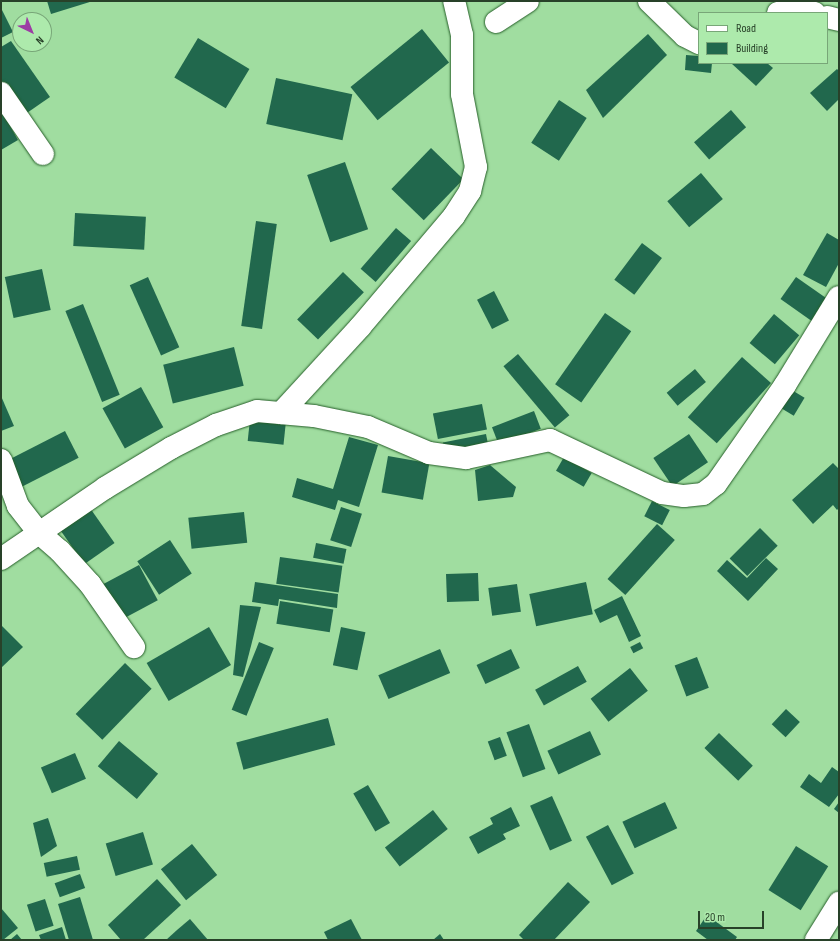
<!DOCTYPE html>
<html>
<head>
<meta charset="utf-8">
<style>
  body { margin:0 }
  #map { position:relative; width:840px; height:941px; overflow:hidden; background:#a0dda0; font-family:"Sofia Sans Condensed",sans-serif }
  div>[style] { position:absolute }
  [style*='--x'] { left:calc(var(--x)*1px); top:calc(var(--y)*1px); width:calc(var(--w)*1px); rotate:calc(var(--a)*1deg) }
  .building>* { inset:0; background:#21684d; transform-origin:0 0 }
  .roads { filter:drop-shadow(0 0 1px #265f29) drop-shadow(0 0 1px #265f29) }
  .minor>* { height:22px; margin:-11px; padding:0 11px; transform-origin:11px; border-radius:11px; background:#fff }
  span { translate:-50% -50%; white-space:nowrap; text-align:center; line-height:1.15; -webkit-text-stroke:4px #adeaac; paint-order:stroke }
  .frame { position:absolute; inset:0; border:2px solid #284129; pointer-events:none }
  .legend { position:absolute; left:698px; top:12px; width:130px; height:52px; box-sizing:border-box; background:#adeaac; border:1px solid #78a678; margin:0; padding:5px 7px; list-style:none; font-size:12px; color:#284129 }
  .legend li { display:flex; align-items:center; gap:8px; height:20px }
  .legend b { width:20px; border:1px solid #78a678 }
  .north { position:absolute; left:12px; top:12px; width:40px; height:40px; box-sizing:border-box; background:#adeaac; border:1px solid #78a678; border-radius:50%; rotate:137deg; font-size:11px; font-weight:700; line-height:16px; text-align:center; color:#284129 }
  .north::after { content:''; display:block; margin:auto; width:14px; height:18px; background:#9c3ca4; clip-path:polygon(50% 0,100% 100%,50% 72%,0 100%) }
  .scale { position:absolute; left:698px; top:911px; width:66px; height:18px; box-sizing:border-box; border:2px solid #284129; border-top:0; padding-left:5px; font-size:12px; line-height:14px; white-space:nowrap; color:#284129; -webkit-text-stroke:3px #adeaac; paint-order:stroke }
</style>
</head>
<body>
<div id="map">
  <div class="building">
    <div style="clip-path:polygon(47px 1px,93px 1px,51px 14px)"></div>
    <div style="clip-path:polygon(1px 8px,13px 32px,1px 38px)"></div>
    <div style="left:422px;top:29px;width:43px;height:92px;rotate:51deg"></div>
    <div style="clip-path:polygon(648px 34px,667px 55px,603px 118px,586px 90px)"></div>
    <div style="left:198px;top:38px;width:60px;height:46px;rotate:31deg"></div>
    <div style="clip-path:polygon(11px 41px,50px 97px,24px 115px,1px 82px,1px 47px)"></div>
    <div style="clip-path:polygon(686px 55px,699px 56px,699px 63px,712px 63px,711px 73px,685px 70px)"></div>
    <div style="clip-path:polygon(731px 63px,767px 63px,773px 68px,756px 86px)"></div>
    <div style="clip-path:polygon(837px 69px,839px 71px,839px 99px,827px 111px,810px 93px)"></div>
    <div style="left:276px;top:78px;width:78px;height:47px;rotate:12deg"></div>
    <div style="left:559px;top:100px;width:33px;height:51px;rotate:33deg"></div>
    <div style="left:731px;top:110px;width:23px;height:49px;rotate:49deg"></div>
    <div style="clip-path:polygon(3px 113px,18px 140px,1px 150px,1px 114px)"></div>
    <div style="left:431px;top:148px;width:45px;height:57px;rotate:44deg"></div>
    <div style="left:345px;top:162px;width:71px;height:40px;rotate:71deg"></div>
    <div style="left:701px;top:173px;width:34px;height:44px;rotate:50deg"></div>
    <div style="left:75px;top:213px;width:71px;height:33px;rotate:3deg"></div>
    <div style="left:256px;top:221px;width:21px;height:106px;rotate:8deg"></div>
    <div style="left:396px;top:228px;width:20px;height:54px;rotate:41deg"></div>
    <div style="clip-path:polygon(827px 233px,839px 240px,839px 263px,826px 287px,803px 275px)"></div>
    <div style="left:642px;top:243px;width:25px;height:46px;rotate:37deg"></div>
    <div style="left:42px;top:269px;width:42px;height:38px;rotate:78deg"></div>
    <div style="left:343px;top:272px;width:29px;height:66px;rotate:44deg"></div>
    <div style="left:148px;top:277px;width:77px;height:20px;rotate:66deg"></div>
    <div style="left:796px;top:277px;width:38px;height:27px;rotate:35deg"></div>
    <div style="left:494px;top:291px;width:33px;height:19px;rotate:63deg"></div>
    <div style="left:83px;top:304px;width:98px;height:19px;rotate:68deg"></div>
    <div style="left:605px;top:313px;width:32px;height:87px;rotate:35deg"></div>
    <div style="left:774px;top:314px;width:33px;height:38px;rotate:40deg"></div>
    <div style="left:234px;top:347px;width:40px;height:73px;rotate:76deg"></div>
    <div style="left:518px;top:354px;width:80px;height:19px;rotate:50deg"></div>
    <div style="left:742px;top:357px;width:39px;height:81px;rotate:42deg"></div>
    <div style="left:695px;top:369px;width:17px;height:37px;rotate:50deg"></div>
    <div style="left:141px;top:387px;width:46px;height:44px;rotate:61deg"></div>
    <div style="left:790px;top:389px;width:17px;height:21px;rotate:31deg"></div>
    <div style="clip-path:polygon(1px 396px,14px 426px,1px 431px)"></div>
    <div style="left:482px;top:404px;width:26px;height:50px;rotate:79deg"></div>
    <div style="left:534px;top:411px;width:19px;height:45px;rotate:69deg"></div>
    <div style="left:250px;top:419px;width:36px;height:22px;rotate:6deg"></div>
    <div style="left:65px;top:431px;width:30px;height:67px;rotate:63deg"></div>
    <div style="left:486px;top:434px;width:10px;height:44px;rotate:79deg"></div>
    <div style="left:689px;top:434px;width:34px;height:43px;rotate:56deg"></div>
    <div style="clip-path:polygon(349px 437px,378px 445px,359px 507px,338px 500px,335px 510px,292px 497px,297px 478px,333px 489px)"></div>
    <div style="left:388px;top:456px;width:42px;height:37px;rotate:10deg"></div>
    <div style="left:564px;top:457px;width:32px;height:16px;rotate:30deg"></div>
    <div style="clip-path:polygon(833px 463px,839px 469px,839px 508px,837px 510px,833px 505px,813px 524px,792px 500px)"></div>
    <div style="clip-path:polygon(490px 465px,516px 487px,513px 497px,478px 501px,475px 470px)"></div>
    <div style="left:83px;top:498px;width:55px;height:37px;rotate:55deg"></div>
    <div style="left:652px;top:501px;width:20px;height:17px;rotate:27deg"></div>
    <div style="left:341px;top:507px;width:22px;height:35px;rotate:18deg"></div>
    <div style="left:244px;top:512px;width:31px;height:56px;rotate:84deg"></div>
    <div style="left:657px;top:524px;width:24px;height:74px;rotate:42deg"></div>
    <div style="left:760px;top:528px;width:25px;height:43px;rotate:45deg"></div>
    <div style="left:170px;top:540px;width:40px;height:39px;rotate:57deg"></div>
    <div style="left:316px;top:543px;width:31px;height:15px;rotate:11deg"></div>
    <div style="left:280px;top:557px;width:63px;height:27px;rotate:8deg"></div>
    <div style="clip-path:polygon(766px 558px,778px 569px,748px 601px,717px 571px,727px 560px,747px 578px)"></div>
    <div style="left:139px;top:565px;width:40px;height:45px;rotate:62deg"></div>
    <div style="left:478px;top:573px;width:28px;height:32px;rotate:88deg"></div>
    <div style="clip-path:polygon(255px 582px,338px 594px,337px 608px,279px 599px,278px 606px,252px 602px)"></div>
    <div style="left:586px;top:582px;width:33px;height:58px;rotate:78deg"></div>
    <div style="left:517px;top:584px;width:28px;height:29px;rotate:82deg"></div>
    <div style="clip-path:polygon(622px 596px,641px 636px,629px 642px,617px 615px,600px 623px,594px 610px)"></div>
    <div style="left:280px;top:601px;width:54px;height:23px;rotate:9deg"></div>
    <div style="clip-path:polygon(240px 605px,261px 607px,243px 677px,233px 675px)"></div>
    <div style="clip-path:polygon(1px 625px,23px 647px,1px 668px)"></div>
    <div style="left:209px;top:627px;width:44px;height:72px;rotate:60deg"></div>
    <div style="left:341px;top:627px;width:25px;height:39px;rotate:12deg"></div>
    <div style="left:259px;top:642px;width:16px;height:73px;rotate:22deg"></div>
    <div style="left:640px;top:642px;width:7px;height:11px;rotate:63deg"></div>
    <div style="left:440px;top:649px;width:26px;height:67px;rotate:67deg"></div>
    <div style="left:511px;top:649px;width:21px;height:38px;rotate:65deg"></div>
    <div style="left:697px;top:657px;width:33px;height:24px;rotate:69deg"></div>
    <div style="left:125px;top:663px;width:37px;height:71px;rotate:44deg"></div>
    <div style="left:578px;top:666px;width:18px;height:49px;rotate:61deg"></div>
    <div style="left:630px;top:668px;width:29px;height:50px;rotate:52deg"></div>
    <div style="left:786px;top:709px;width:19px;height:21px;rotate:43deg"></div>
    <div style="left:328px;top:718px;width:28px;height:95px;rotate:75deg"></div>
    <div style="left:529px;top:724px;width:48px;height:24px;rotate:70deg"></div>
    <div style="left:590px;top:731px;width:26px;height:47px;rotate:65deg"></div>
    <div style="left:719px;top:733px;width:47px;height:21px;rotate:44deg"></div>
    <div style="left:500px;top:737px;width:20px;height:13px;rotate:70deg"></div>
    <div style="left:119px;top:741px;width:51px;height:33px;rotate:40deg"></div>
    <div style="left:75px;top:753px;width:28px;height:37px;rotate:67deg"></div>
    <div style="clip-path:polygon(832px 767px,839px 772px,839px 794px,829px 807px,800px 787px,809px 774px,821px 783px)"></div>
    <div style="left:368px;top:785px;width:44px;height:17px;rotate:60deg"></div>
    <div style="left:552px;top:796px;width:49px;height:24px;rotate:66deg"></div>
    <div style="left:665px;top:802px;width:29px;height:47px;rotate:65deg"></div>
    <div style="clip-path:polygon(839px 802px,839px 813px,834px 809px)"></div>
    <div style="clip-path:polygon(511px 807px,520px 826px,503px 834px,506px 839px,478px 854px,469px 837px,493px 824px,490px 818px)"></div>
    <div style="left:433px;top:810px;width:24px;height:61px;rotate:52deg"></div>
    <div style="clip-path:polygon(48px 818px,57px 846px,41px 857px,33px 823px)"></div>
    <div style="left:608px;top:825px;width:55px;height:25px;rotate:62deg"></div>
    <div style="left:143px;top:832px;width:34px;height:39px;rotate:73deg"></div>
    <div style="left:192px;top:844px;width:40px;height:40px;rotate:51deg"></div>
    <div style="left:796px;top:846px;width:38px;height:52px;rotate:32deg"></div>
    <div style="left:77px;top:856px;width:14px;height:34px;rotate:78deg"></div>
    <div style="left:80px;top:874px;width:15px;height:27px;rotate:70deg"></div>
    <div style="clip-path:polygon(157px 879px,181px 905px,143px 940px,121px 940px,108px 925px)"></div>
    <div style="clip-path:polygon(568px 882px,590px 902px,554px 940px,524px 940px,519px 935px)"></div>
    <div style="clip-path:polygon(80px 897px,93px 940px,69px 940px,58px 904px)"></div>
    <div style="left:45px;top:899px;width:28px;height:19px;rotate:72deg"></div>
    <div style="clip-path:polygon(1px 908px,18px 928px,3px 940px,1px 940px)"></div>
    <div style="clip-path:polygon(707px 915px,737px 937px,735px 940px,708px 940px,696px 931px)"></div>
    <div style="clip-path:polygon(190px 919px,208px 940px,166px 940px,177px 930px)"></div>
    <div style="clip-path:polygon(351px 919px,362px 940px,328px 940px,324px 932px)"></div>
    <div style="clip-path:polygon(62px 927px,66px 940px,41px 940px,39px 935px)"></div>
    <div style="clip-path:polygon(17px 934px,22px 940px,10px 940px)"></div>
    <div style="clip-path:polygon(440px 934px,444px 940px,433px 940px)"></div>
  </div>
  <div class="roads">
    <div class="minor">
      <div style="--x:649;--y:1;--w:50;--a:44.2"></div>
      <div style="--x:685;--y:36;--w:16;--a:27"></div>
      <div style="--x:778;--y:13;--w:6;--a:-18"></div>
      <div style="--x:784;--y:11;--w:21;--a:-3"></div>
      <div style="--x:805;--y:10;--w:10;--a:17"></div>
      <div style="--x:827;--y:17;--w:12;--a:14"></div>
      <div style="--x:496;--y:22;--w:38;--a:-33"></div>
      <div style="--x:1;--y:93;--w:74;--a:55.5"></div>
      <div style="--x:281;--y:413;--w:117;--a:-47.4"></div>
      <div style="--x:360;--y:327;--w:145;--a:-49.7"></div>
      <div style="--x:454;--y:216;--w:30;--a:-57"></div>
      <div style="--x:470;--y:191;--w:25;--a:-76"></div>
      <div style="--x:476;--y:167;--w:74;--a:-100.9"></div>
      <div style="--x:462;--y:94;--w:59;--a:-90"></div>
      <div style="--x:462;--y:35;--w:35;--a:-103"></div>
      <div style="--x:1;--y:460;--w:49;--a:69.7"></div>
      <div style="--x:18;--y:506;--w:33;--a:52"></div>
      <div style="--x:38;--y:532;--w:29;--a:41"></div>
      <div style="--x:60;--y:551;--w:45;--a:47.7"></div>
      <div style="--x:90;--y:584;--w:77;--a:55.1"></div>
      <div style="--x:1;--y:559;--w:126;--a:-34.3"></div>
      <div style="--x:105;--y:488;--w:77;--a:-31.2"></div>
      <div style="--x:171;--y:448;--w:51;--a:-27.1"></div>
      <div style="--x:216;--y:425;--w:43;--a:-18.9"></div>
      <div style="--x:257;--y:411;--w:57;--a:5"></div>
      <div style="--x:314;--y:416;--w:55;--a:11.5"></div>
      <div style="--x:368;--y:427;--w:66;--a:23.1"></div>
      <div style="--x:429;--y:453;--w:37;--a:8"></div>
      <div style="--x:466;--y:458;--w:86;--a:-12.1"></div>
      <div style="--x:550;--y:440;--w:124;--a:25.3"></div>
      <div style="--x:662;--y:493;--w:22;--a:8"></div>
      <div style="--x:684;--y:496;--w:19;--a:-6"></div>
      <div style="--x:703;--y:494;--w:16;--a:-38"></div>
      <div style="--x:716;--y:484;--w:121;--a:-55.1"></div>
      <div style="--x:785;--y:385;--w:103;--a:-58.5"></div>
      <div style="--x:816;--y:940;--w:44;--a:-58.1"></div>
    </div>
  </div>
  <div class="frame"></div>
  <ul class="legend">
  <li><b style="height:5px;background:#fff"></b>Road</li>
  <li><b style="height:11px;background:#21684d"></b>Building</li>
  </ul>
  <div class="north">N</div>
  <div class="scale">20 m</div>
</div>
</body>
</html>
